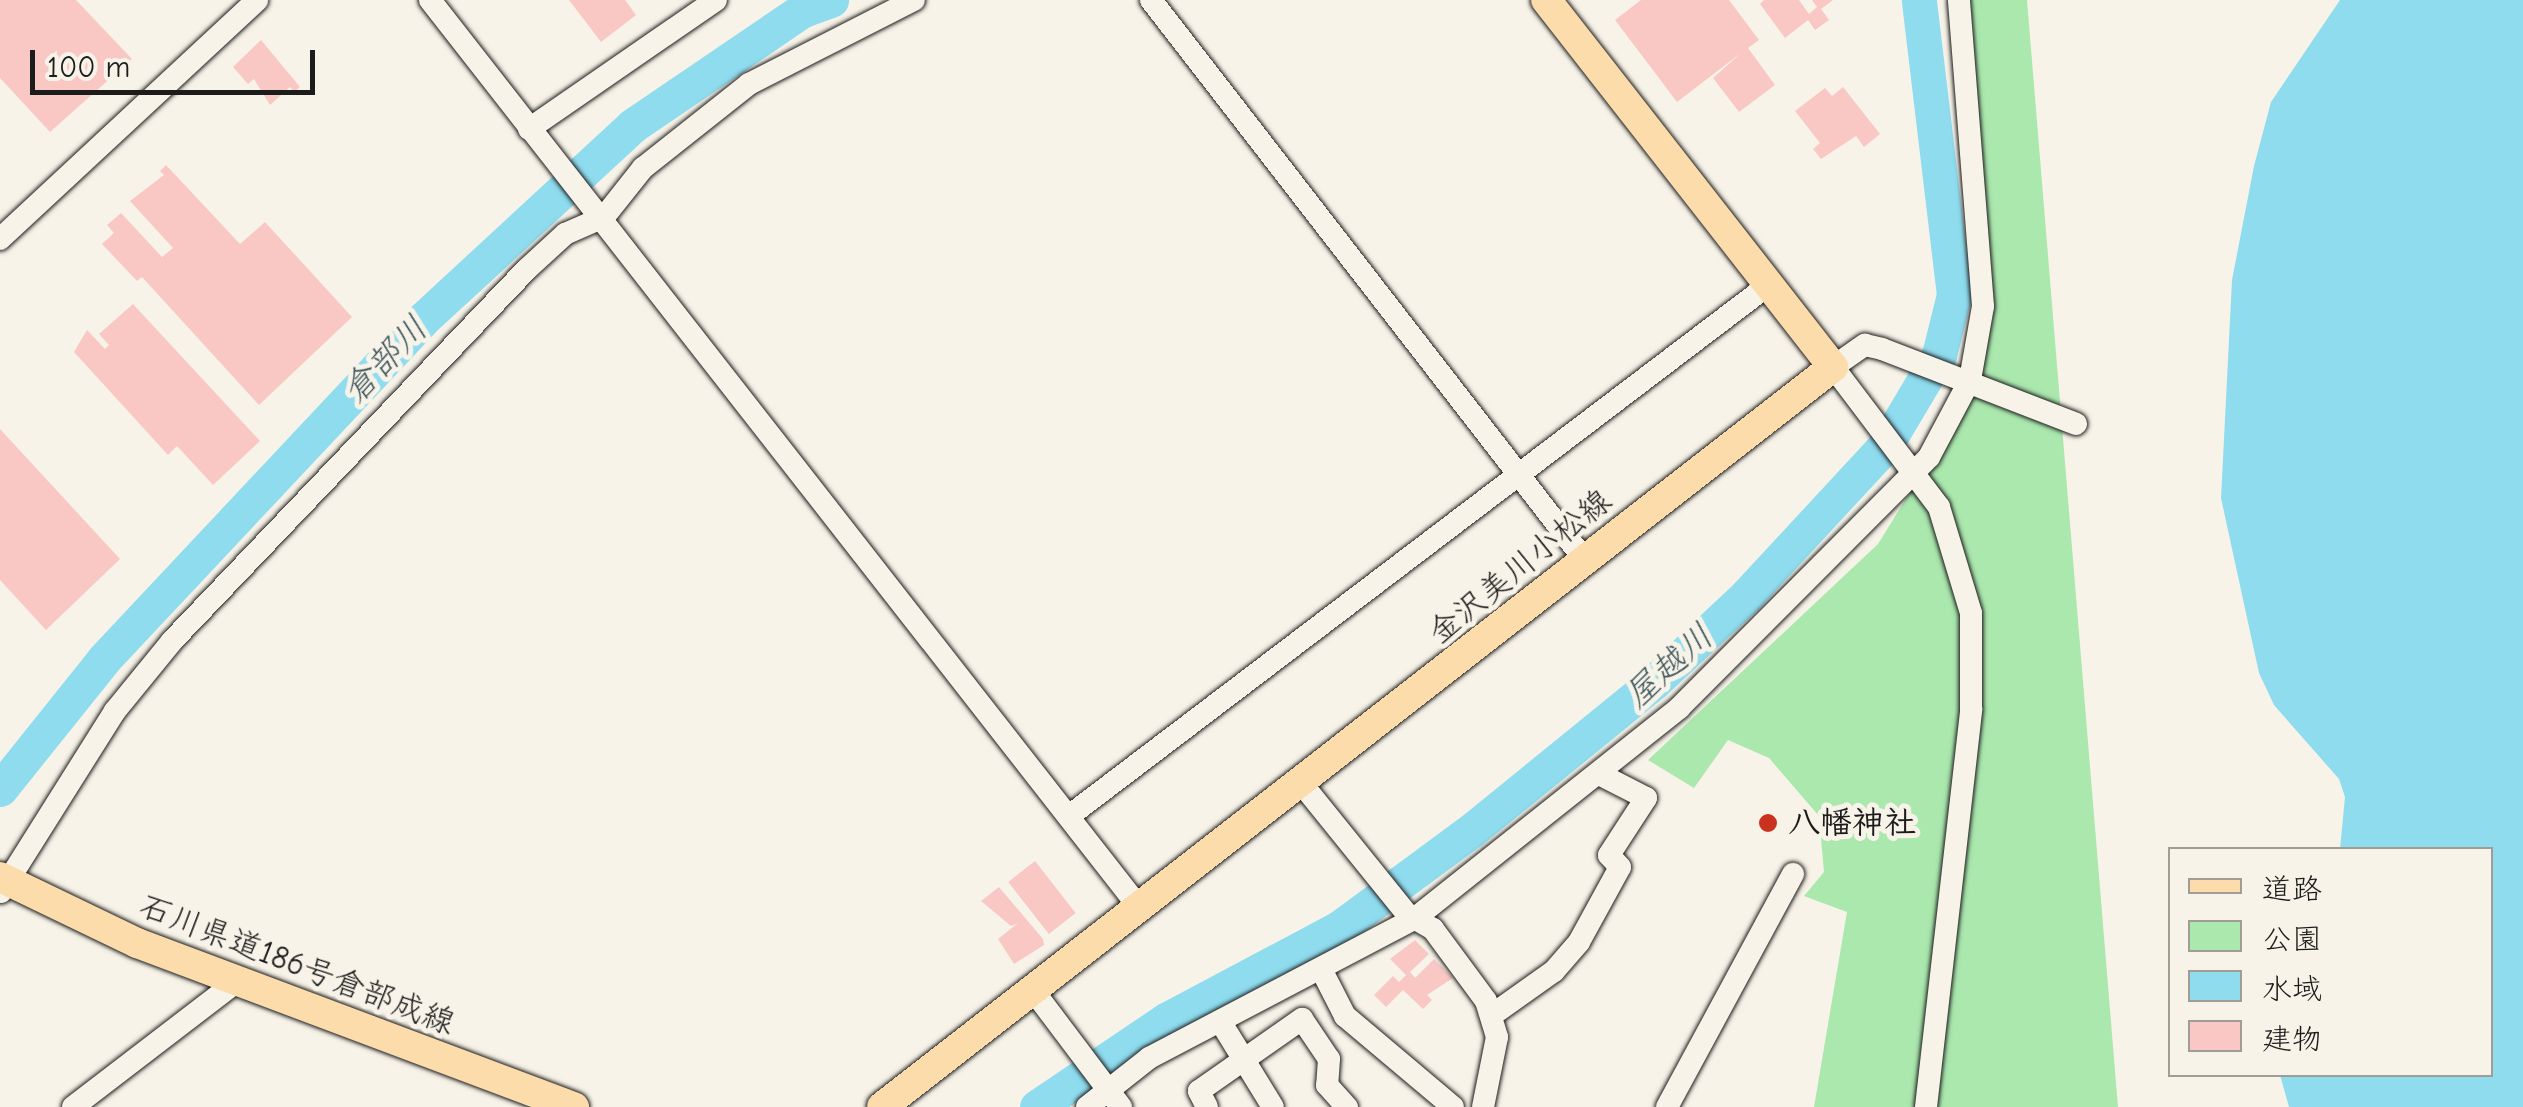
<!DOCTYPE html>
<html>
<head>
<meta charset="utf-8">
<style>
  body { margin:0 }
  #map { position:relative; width:2523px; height:1107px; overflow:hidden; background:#f7f3e8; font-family:"Comic Neue","Klee One",sans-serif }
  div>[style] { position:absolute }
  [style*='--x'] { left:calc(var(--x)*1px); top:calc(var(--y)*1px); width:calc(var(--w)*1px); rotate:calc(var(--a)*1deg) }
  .green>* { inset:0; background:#aae8ae }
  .water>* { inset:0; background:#8fdcef }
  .river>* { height:35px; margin:-17.5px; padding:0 17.5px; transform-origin:17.5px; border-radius:17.5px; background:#8fdcef }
  .building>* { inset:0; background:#f9c8c5; transform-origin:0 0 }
  .roads { filter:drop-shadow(0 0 2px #1c1c1c) drop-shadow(0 0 2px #1c1c1c) }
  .minor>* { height:22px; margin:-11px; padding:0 11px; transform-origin:11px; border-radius:11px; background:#f7f3e8 }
  .major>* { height:30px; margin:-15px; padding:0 15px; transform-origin:15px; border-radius:15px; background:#fddcac }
  .dots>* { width:28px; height:28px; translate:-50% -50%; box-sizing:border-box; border:5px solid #f7f3e8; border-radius:50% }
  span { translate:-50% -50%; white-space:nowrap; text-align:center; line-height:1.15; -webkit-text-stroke:10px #f7f3e8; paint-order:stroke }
  .street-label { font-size:32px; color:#1c1c1c }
  .poi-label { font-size:32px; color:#1c1c1c; font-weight:700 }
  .left { translate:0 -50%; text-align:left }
  .water-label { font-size:35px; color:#3e565b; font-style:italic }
  .legend { position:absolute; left:2168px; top:847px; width:325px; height:230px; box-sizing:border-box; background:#f7f3e8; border:2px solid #9f9d96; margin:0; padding:12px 18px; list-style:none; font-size:30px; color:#1c1c1c }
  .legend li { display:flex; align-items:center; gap:20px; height:50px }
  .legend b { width:50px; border:2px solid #9f9d96 }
  .scale { position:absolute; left:30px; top:50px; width:285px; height:45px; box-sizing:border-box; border:5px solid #1c1c1c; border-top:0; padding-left:12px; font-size:30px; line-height:35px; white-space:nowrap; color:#1c1c1c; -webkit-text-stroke:8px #f7f3e8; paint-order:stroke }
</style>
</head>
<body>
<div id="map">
  <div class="green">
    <div style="clip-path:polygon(1966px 0,2027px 0,2118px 1107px,1814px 1107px,1847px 912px,1804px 896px,1824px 872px,1819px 816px,1769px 758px,1728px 740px,1694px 788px,1648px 760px,1878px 544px,1966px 402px,1991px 306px)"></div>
  </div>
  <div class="water">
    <div style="clip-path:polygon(2340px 0,2523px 0,2523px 1107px,2289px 1107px,2280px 1075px,2490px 1074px,2490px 850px,2340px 849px,2345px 797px,2339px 779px,2274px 705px,2259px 673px,2221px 498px,2232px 280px,2254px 166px,2271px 102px)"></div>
  </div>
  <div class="river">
    <div style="--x:0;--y:789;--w:166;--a:-51.3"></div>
    <div style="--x:104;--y:659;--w:463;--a:-46.8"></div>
    <div style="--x:421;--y:321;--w:287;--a:-42.7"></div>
    <div style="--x:632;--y:126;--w:207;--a:-34.2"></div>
    <div style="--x:803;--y:10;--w:30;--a:-20"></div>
    <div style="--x:1037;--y:1107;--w:156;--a:-34"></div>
    <div style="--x:1166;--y:1020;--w:196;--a:-28"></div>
    <div style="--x:1339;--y:928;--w:165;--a:-36.4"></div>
    <div style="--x:1472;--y:830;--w:235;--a:-39.1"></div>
    <div style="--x:1654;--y:682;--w:126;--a:-43.1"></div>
    <div style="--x:1746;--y:596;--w:205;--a:-47.2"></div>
    <div style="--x:1885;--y:446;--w:106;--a:-59.3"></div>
    <div style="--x:1939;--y:355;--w:62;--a:-76"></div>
    <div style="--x:1954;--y:295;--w:297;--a:-96.8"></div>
  </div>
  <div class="building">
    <div style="clip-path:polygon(0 0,76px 0,132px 59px,50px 132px,0 78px)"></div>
    <div style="clip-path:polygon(569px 0,625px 0,636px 15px,601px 42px)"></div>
    <div style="clip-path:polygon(1641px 0,1729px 0,1759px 40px,1748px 48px,1775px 85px,1739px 112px,1713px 78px,1741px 53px,1677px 102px,1615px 20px)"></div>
    <div style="clip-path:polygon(1764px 0,1799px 0,1809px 14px,1817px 7px,1812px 0,1833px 0,1821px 9px,1829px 20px,1815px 30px,1808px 20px,1785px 38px,1760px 4px)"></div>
    <div style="clip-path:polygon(261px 40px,300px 87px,294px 92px,290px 87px,270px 105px,254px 79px,248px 84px,233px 67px)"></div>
    <div style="clip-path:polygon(1843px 87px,1880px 134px,1864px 147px,1856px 136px,1821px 159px,1813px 149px,1820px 143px,1795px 111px,1825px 88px,1832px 96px)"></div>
    <div style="clip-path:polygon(166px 165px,240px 244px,265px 222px,352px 317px,259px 405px,142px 277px,137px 281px,102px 244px,114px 233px,107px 225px,121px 213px,162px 257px,173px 248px,130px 201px,164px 175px,160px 171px)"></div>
    <div style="clip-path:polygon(133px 304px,260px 441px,213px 485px,177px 446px,168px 455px,74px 352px,87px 330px,105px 349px,109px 345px,99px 334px)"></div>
    <div style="clip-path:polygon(0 429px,120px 559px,46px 630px,0 580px)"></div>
    <div style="left:1035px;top:861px;width:66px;height:34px;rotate:52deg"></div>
    <div style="clip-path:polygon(999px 887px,1043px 939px,1044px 945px,1014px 964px,998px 939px,1018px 923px,1011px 926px,981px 901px)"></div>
    <div style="clip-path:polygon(1415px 940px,1429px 954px,1410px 972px,1415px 978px,1434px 959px,1453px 978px,1427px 995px,1432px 1000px,1423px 1009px,1403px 990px,1386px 1007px,1374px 995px,1393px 976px,1399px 982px,1406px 975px,1390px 959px)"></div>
  </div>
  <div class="roads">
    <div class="minor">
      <div style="--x:430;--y:0;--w:1151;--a:51.99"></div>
      <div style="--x:1151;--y:0;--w:712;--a:52.24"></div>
      <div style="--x:529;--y:129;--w:227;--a:-34.6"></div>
      <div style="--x:0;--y:239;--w:351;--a:-42.9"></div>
      <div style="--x:1302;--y:784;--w:167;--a:51.1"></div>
      <div style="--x:1407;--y:914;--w:30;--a:30"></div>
      <div style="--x:1433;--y:929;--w:89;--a:53.6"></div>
      <div style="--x:1486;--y:1001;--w:38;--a:73"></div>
      <div style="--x:1497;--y:1037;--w:71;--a:101.3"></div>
      <div style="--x:1069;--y:816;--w:881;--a:-37.21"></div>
      <div style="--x:1;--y:892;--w:214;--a:-57.8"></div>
      <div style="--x:115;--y:711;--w:90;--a:-50.8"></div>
      <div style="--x:172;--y:641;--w:514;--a:-46.34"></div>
      <div style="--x:527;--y:269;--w:52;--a:-42.6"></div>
      <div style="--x:565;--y:234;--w:43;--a:-23.6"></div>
      <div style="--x:604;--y:217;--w:63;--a:-51.5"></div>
      <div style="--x:643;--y:168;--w:135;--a:-38.4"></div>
      <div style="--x:749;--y:84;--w:185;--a:-27"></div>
      <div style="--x:1321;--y:969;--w:53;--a:62.9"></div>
      <div style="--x:1345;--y:1016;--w:141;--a:40.1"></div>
      <div style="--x:1032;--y:989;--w:148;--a:53"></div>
      <div style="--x:1492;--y:1015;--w:76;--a:-35.4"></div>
      <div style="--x:1554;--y:971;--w:38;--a:-49"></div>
      <div style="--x:1579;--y:942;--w:85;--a:-61.3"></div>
      <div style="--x:1620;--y:867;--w:16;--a:-133"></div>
      <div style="--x:1609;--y:855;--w:68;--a:-57"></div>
      <div style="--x:1646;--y:798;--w:53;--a:-152.9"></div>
      <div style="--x:1220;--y:1021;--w:101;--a:58.4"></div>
      <div style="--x:73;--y:1107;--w:210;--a:-37.5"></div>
      <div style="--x:1087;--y:1107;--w:79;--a:-38.3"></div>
      <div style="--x:1149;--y:1058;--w:299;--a:-27.7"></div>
      <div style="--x:1414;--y:919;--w:339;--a:-38.5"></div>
      <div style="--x:1679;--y:708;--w:354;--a:-45.1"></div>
      <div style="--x:1929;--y:457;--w:87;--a:-62"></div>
      <div style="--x:1970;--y:380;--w:75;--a:-80"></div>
      <div style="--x:1983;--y:306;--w:307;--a:-94.5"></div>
      <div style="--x:1207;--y:1107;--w:18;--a:-117"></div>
      <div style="--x:1199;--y:1091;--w:126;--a:-35"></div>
      <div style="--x:1302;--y:1019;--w:48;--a:56"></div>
      <div style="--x:1329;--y:1059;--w:26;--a:94"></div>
      <div style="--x:1327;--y:1085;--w:30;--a:48"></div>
      <div style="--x:1667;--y:1107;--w:265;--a:-61.6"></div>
      <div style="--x:1926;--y:1107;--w:401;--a:-83.5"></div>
      <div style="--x:1971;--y:709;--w:96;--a:-90"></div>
      <div style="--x:1971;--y:613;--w:111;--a:-106.8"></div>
      <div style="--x:1939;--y:507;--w:176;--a:-127.1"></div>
      <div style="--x:1833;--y:367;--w:39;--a:-35"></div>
      <div style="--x:1865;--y:345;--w:17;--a:13"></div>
      <div style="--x:1882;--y:349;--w:208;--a:21.1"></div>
    </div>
    <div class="major">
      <div style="--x:0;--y:877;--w:152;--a:25.7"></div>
      <div style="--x:137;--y:943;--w:467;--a:20.6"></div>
      <div style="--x:882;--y:1107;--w:1205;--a:-37.89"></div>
      <div style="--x:1833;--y:367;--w:466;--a:-128"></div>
    </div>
  </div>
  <div class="dots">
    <div style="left:1768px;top:823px;background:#c8321e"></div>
  </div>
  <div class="street-label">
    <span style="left:1520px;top:567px;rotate:-39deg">金沢美川小松線</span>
    <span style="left:297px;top:965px;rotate:21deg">石川県道186号倉部成線</span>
  </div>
  <div class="poi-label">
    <span class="left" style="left:1788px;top:823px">八幡神社</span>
  </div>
  <div class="water-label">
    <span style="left:385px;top:360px;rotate:-46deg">倉部川</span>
    <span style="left:1669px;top:666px;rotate:-42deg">屋越川</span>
  </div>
  <ul class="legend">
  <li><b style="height:12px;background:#fddcac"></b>道路</li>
  <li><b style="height:28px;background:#aae8ae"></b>公園</li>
  <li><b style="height:28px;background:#8fdcef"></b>水域</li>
  <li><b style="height:28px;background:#f9c8c5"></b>建物</li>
  </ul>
  <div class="scale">100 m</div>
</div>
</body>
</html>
